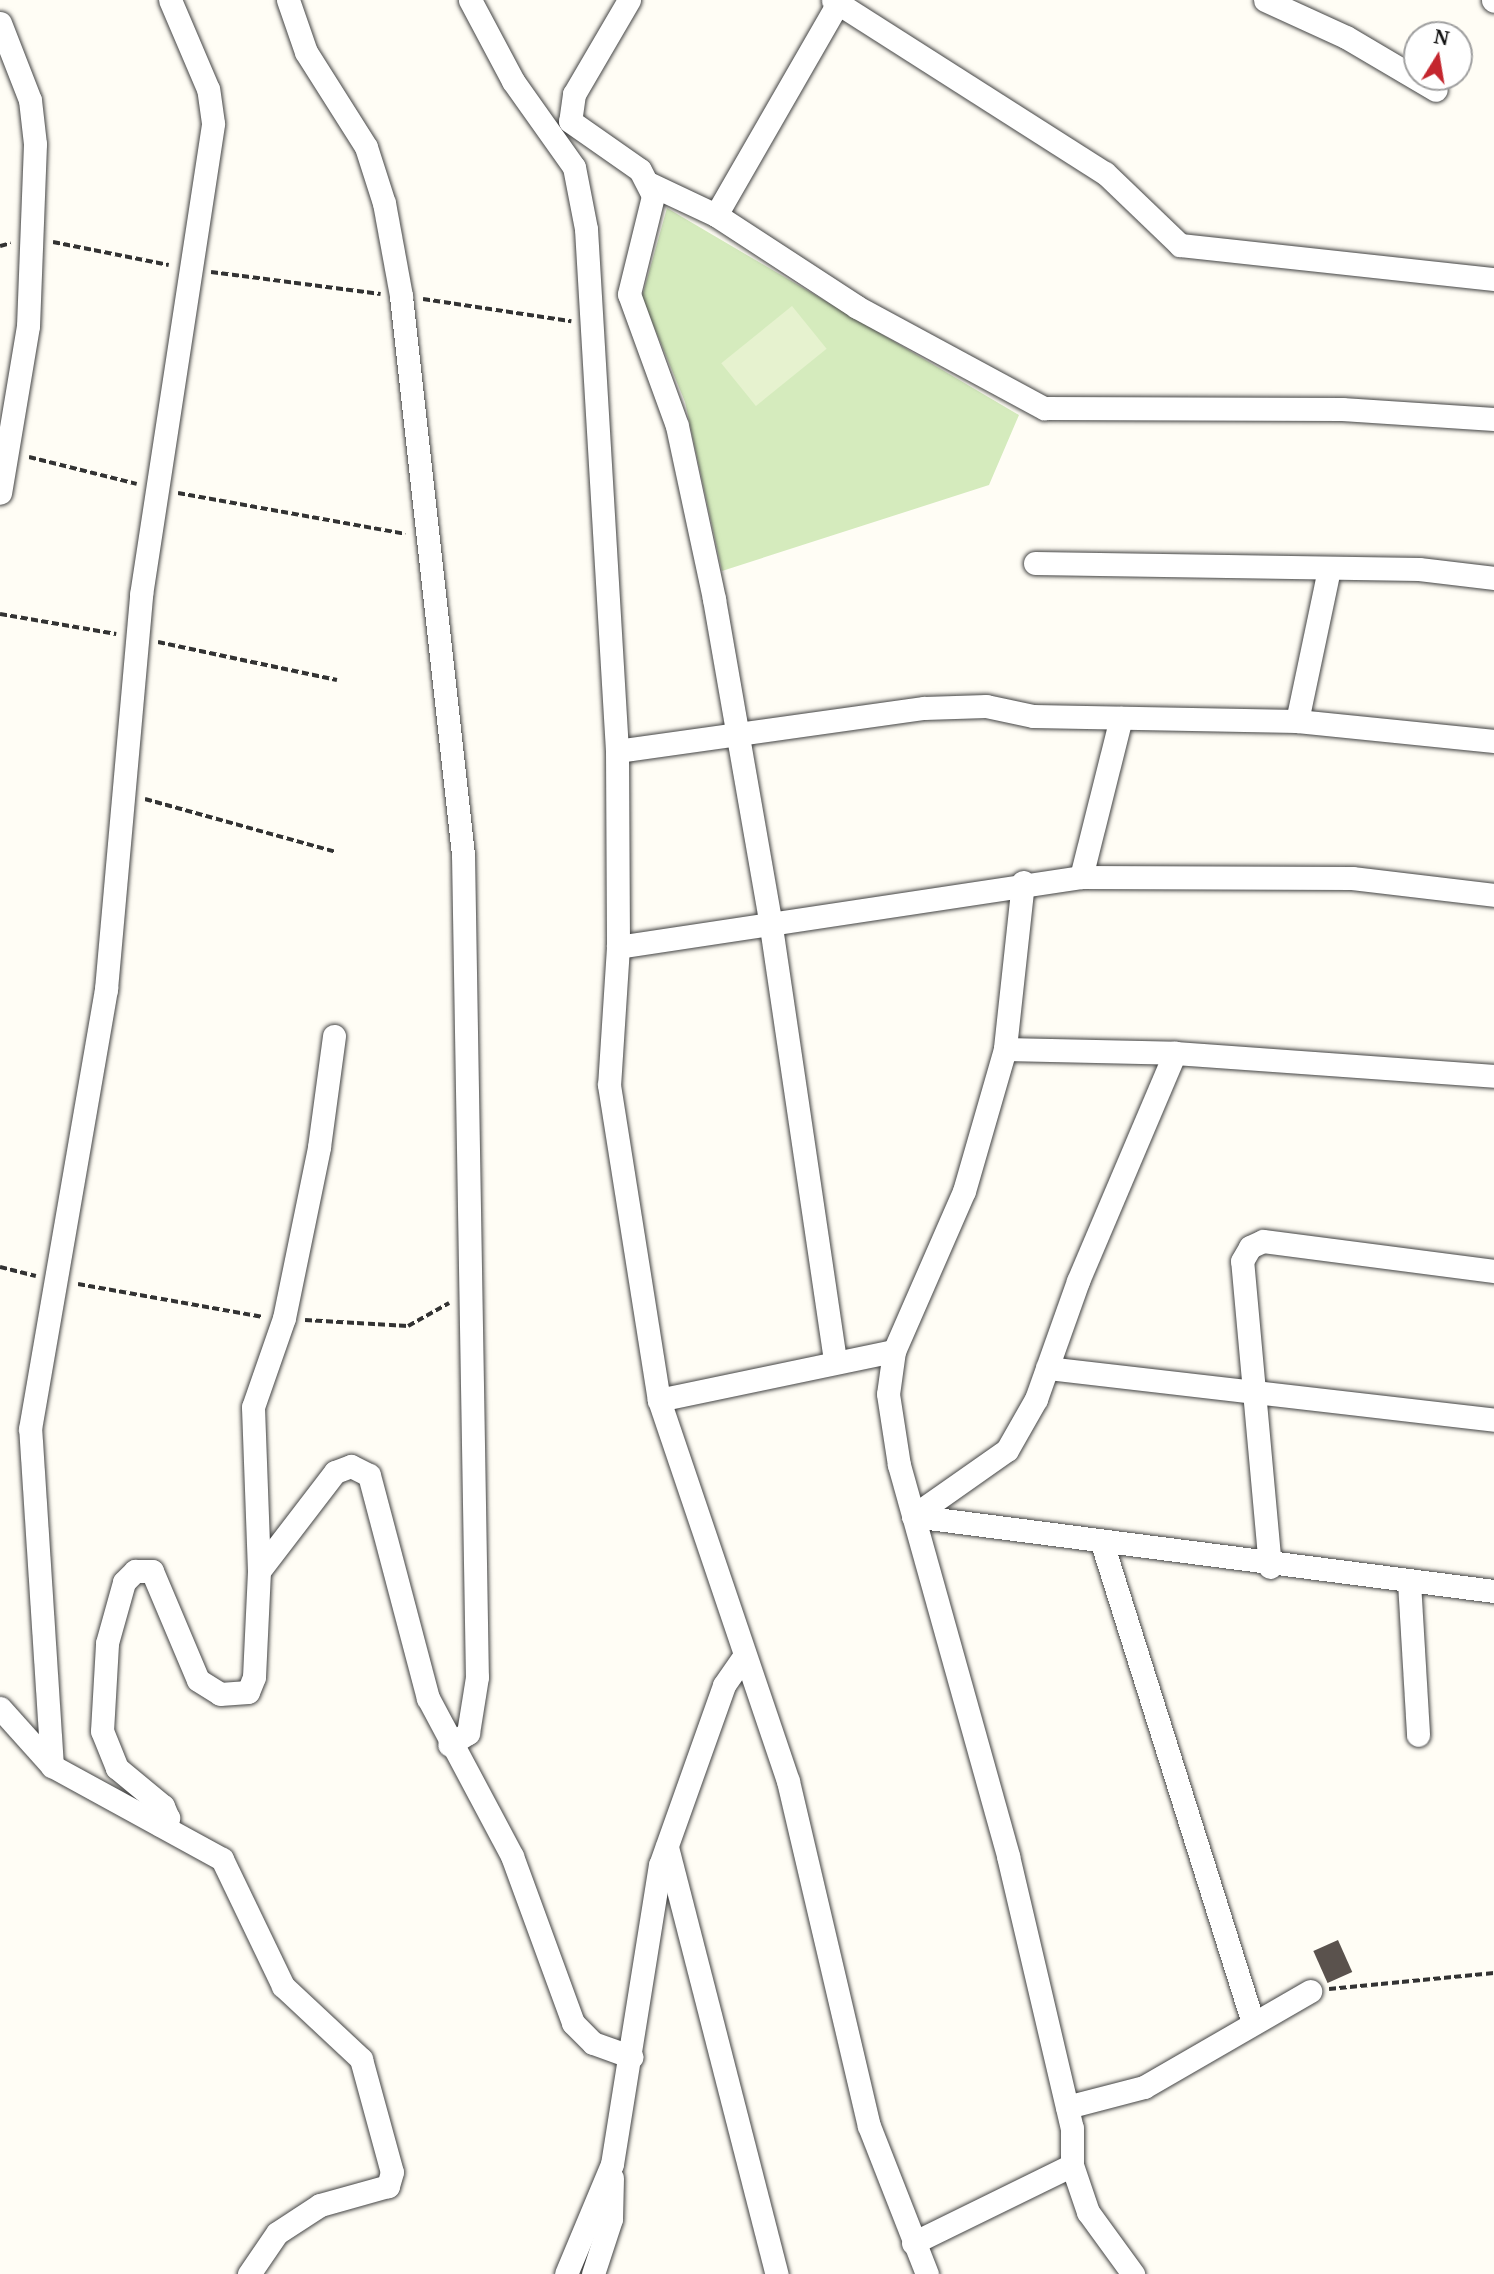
<!DOCTYPE html>
<html>
<head>
<meta charset="utf-8">
<style>
  body { margin:0 }
  #map { position:relative; width:1494px; height:2274px; overflow:hidden; background:#fffdf5; font-family:"Noto Serif",serif }
  div>[style] { position:absolute }
  [style*='--x'] { left:calc(var(--x)*1px); top:calc(var(--y)*1px); width:calc(var(--w)*1px); rotate:calc(var(--a)*1deg) }
  .green>* { inset:0; background:#d5ebbd }
  .pitch>* { inset:0; background:#e6f2cf; transform-origin:0 0 }
  .building>* { inset:0; background:#5a524d; transform-origin:0 0 }
  .path>* { height:3.5px; margin-top:-1.75px; transform-origin:0; background:repeating-linear-gradient(90deg,#333 0 7px,transparent 0 10.5px) }
  .roads { filter:drop-shadow(0 0 2px #444) drop-shadow(0 0 2px #444) }
  .minor>* { height:23px; margin:-11.5px; padding:0 11.5px; transform-origin:11.5px; border-radius:11.5px; background:#fff }
  span { translate:-50% -50%; white-space:nowrap; text-align:center; line-height:1.15; -webkit-text-stroke:7px #fff; paint-order:stroke }
  .north { position:absolute; left:1403px; top:21px; width:70px; height:70px; box-sizing:border-box; background:#fff; border:2px solid #a0a0a0; border-radius:50%; rotate:11deg; font-size:19px; font-weight:700; line-height:28px; text-align:center; color:#111 }
  .north::after { content:''; display:block; margin:auto; width:24px; height:32px; background:#c4262e; clip-path:polygon(50% 0,100% 100%,50% 72%,0 100%) }
</style>
</head>
<body>
<div id="map">
  <div class="green">
    <div style="clip-path:polygon(667px 208px,1019px 415px,989px 485px,722px 571px,685px 402px,642px 297px)"></div>
  </div>
  <div class="pitch">
    <div style="left:792px;top:306px;width:55px;height:91px;rotate:51deg"></div>
  </div>
  <div class="building">
    <div style="left:1338px;top:1940px;width:35px;height:27px;rotate:66deg"></div>
  </div>
  <div class="path">
    <div style="--x:53;--y:242;--w:118;--a:11.2"></div>
    <div style="--x:0;--y:246;--w:11;--a:-15"></div>
    <div style="--x:211;--y:272;--w:171;--a:7.4"></div>
    <div style="--x:423;--y:299;--w:150;--a:8.5"></div>
    <div style="--x:29;--y:457;--w:111;--a:14"></div>
    <div style="--x:178;--y:493;--w:231;--a:10.2"></div>
    <div style="--x:0;--y:614;--w:118;--a:9.8"></div>
    <div style="--x:158;--y:642;--w:183;--a:12"></div>
    <div style="--x:145;--y:799;--w:198;--a:15.5"></div>
    <div style="--x:0;--y:1267;--w:37;--a:14"></div>
    <div style="--x:78;--y:1284;--w:188;--a:10.1"></div>
    <div style="--x:305;--y:1320;--w:103;--a:3.3"></div>
    <div style="--x:408;--y:1326;--w:47;--a:-29.3"></div>
    <div style="--x:1329;--y:1989;--w:166;--a:-5.5"></div>
  </div>
  <div class="roads">
    <div class="minor">
      <div style="--x:288;--y:0;--w:55;--a:70.9"></div>
      <div style="--x:306;--y:52;--w:112;--a:57.7"></div>
      <div style="--x:366;--y:147;--w:59;--a:72.2"></div>
      <div style="--x:384;--y:203;--w:95;--a:79.6"></div>
      <div style="--x:401;--y:296;--w:561;--a:83.66"></div>
      <div style="--x:463;--y:854;--w:823;--a:89.03"></div>
      <div style="--x:477;--y:1677;--w:57;--a:99.1"></div>
      <div style="--x:468;--y:1733;--w:22;--a:148"></div>
      <div style="--x:470;--y:0;--w:92;--a:62"></div>
      <div style="--x:513;--y:81;--w:105;--a:54.7"></div>
      <div style="--x:574;--y:167;--w:63;--a:79"></div>
      <div style="--x:586;--y:229;--w:523;--a:86.6"></div>
      <div style="--x:617;--y:751;--w:196;--a:89.7"></div>
      <div style="--x:618;--y:947;--w:138;--a:93.7"></div>
      <div style="--x:609;--y:1085;--w:319;--a:81"></div>
      <div style="--x:659;--y:1400;--w:402;--a:71.3"></div>
      <div style="--x:788;--y:1781;--w:354;--a:76.8"></div>
      <div style="--x:869;--y:2126;--w:159;--a:68.6"></div>
      <div style="--x:629;--y:0;--w:109;--a:120.3"></div>
      <div style="--x:574;--y:94;--w:27;--a:98"></div>
      <div style="--x:570;--y:121;--w:85;--a:35"></div>
      <div style="--x:640;--y:170;--w:29;--a:63"></div>
      <div style="--x:653;--y:196;--w:101;--a:103.8"></div>
      <div style="--x:629;--y:294;--w:140;--a:70"></div>
      <div style="--x:677;--y:426;--w:177;--a:77.9"></div>
      <div style="--x:714;--y:599;--w:326;--a:80.1"></div>
      <div style="--x:770;--y:920;--w:445;--a:81.6"></div>
      <div style="--x:833;--y:0;--w:322;--a:32.5"></div>
      <div style="--x:1105;--y:173;--w:104;--a:43.8"></div>
      <div style="--x:1180;--y:245;--w:316;--a:6.2"></div>
      <div style="--x:1265;--y:0;--w:89;--a:24.6"></div>
      <div style="--x:1346;--y:37;--w:104;--a:30.5"></div>
      <div style="--x:1493;--y:0;--w:1;--a:45"></div>
      <div style="--x:0;--y:23;--w:83;--a:68.7"></div>
      <div style="--x:30;--y:100;--w:44;--a:83.5"></div>
      <div style="--x:35;--y:144;--w:182;--a:92.2"></div>
      <div style="--x:28;--y:326;--w:169;--a:99.5"></div>
      <div style="--x:650;--y:184;--w:73;--a:25.2"></div>
      <div style="--x:716;--y:215;--w:168;--a:33.1"></div>
      <div style="--x:857;--y:307;--w:213;--a:28.4"></div>
      <div style="--x:1044;--y:408;--w:298;--a:0.2"></div>
      <div style="--x:1342;--y:409;--w:152;--a:3.8"></div>
      <div style="--x:716;--y:215;--w:245;--a:-60.1"></div>
      <div style="--x:1035;--y:563;--w:384;--a:0.9"></div>
      <div style="--x:1419;--y:569;--w:76;--a:6.8"></div>
      <div style="--x:1297;--y:721;--w:155;--a:-78.1"></div>
      <div style="--x:617;--y:751;--w:310;--a:-8"></div>
      <div style="--x:924;--y:708;--w:62;--a:-1.8"></div>
      <div style="--x:986;--y:706;--w:48;--a:12"></div>
      <div style="--x:1033;--y:716;--w:264;--a:1.1"></div>
      <div style="--x:1297;--y:721;--w:198;--a:5.8"></div>
      <div style="--x:1081;--y:877;--w:164;--a:-75.9"></div>
      <div style="--x:1023;--y:882;--w:168;--a:96.2"></div>
      <div style="--x:1005;--y:1049;--w:148;--a:106.1"></div>
      <div style="--x:964;--y:1191;--w:175;--a:113.6"></div>
      <div style="--x:894;--y:1351;--w:43;--a:97.9"></div>
      <div style="--x:888;--y:1394;--w:72;--a:81.2"></div>
      <div style="--x:899;--y:1465;--w:406;--a:74.4"></div>
      <div style="--x:1008;--y:1856;--w:279;--a:76.8"></div>
      <div style="--x:1072;--y:2128;--w:37;--a:90"></div>
      <div style="--x:1072;--y:2165;--w:50;--a:71.2"></div>
      <div style="--x:1088;--y:2212;--w:77;--a:54"></div>
      <div style="--x:618;--y:947;--w:468;--a:-8.6"></div>
      <div style="--x:1081;--y:877;--w:271;--a:0.2"></div>
      <div style="--x:1352;--y:878;--w:143;--a:6.8"></div>
      <div style="--x:1005;--y:1049;--w:170;--a:1.3"></div>
      <div style="--x:1175;--y:1053;--w:320;--a:4.1"></div>
      <div style="--x:1047;--y:1368;--w:450;--a:6.6"></div>
      <div style="--x:659;--y:1400;--w:240;--a:-11.8"></div>
      <div style="--x:913;--y:1516;--w:586;--a:7.36"></div>
      <div style="--x:913;--y:1516;--w:115;--a:-35.1"></div>
      <div style="--x:1007;--y:1450;--w:59;--a:-60.4"></div>
      <div style="--x:1036;--y:1399;--w:125;--a:-70.4"></div>
      <div style="--x:1078;--y:1281;--w:248;--a:-67"></div>
      <div style="--x:1102;--y:1543;--w:503;--a:72.54"></div>
      <div style="--x:1270;--y:1567;--w:307;--a:-95.2"></div>
      <div style="--x:1242;--y:1261;--w:16;--a:-60"></div>
      <div style="--x:1250;--y:1247;--w:14;--a:-25"></div>
      <div style="--x:1263;--y:1241;--w:233;--a:7.4"></div>
      <div style="--x:259;--y:1571;--w:164;--a:-92.1"></div>
      <div style="--x:253;--y:1407;--w:94;--a:-70.8"></div>
      <div style="--x:284;--y:1318;--w:175;--a:-78.4"></div>
      <div style="--x:319;--y:1147;--w:112;--a:-82.3"></div>
      <div style="--x:1409;--y:1582;--w:153;--a:86.6"></div>
      <div style="--x:0;--y:1708;--w:78;--a:48.1"></div>
      <div style="--x:52;--y:1766;--w:194;--a:28.7"></div>
      <div style="--x:222;--y:1859;--w:141;--a:64.3"></div>
      <div style="--x:283;--y:1986;--w:107;--a:43.1"></div>
      <div style="--x:361;--y:2059;--w:117;--a:74.7"></div>
      <div style="--x:392;--y:2172;--w:15;--a:106"></div>
      <div style="--x:388;--y:2186;--w:71;--a:164.4"></div>
      <div style="--x:320;--y:2205;--w:51;--a:146.9"></div>
      <div style="--x:277;--y:2233;--w:50;--a:124.3"></div>
      <div style="--x:52;--y:1766;--w:338;--a:-93.7"></div>
      <div style="--x:30;--y:1429;--w:447;--a:-80.2"></div>
      <div style="--x:106;--y:989;--w:396;--a:-84.9"></div>
      <div style="--x:141;--y:595;--w:477;--a:-81.3"></div>
      <div style="--x:213;--y:123;--w:34;--a:-98"></div>
      <div style="--x:208;--y:89;--w:97;--a:-113.1"></div>
      <div style="--x:160;--y:1825;--w:11;--a:-41"></div>
      <div style="--x:168;--y:1818;--w:13;--a:-113"></div>
      <div style="--x:163;--y:1806;--w:60;--a:-140.4"></div>
      <div style="--x:117;--y:1768;--w:40;--a:-112"></div>
      <div style="--x:102;--y:1731;--w:88;--a:-86.7"></div>
      <div style="--x:107;--y:1643;--w:63;--a:-74.4"></div>
      <div style="--x:124;--y:1582;--w:16;--a:-45"></div>
      <div style="--x:135;--y:1571;--w:17;--a:0"></div>
      <div style="--x:152;--y:1571;--w:118;--a:67.1"></div>
      <div style="--x:198;--y:1680;--w:26;--a:32"></div>
      <div style="--x:220;--y:1694;--w:28;--a:-4"></div>
      <div style="--x:248;--y:1692;--w:16;--a:-68"></div>
      <div style="--x:254;--y:1677;--w:106;--a:-87.3"></div>
      <div style="--x:259;--y:1571;--w:125;--a:-52.5"></div>
      <div style="--x:335;--y:1472;--w:17;--a:-21"></div>
      <div style="--x:351;--y:1466;--w:20;--a:27"></div>
      <div style="--x:369;--y:1475;--w:231;--a:75.2"></div>
      <div style="--x:428;--y:1698;--w:179;--a:62"></div>
      <div style="--x:512;--y:1856;--w:178;--a:69.9"></div>
      <div style="--x:573;--y:2023;--w:28;--a:45"></div>
      <div style="--x:593;--y:2043;--w:41;--a:19.7"></div>
      <div style="--x:667;--y:1847;--w:441;--a:75.6"></div>
      <div style="--x:1067;--y:2107;--w:80;--a:-14.6"></div>
      <div style="--x:1144;--y:2087;--w:192;--a:-30"></div>
      <div style="--x:913;--y:2243;--w:177;--a:-26.1"></div>
      <div style="--x:566;--y:2274;--w:119;--a:-67.3"></div>
      <div style="--x:612;--y:2164;--w:303;--a:-80.9"></div>
      <div style="--x:660;--y:1865;--w:191;--a:-70.4"></div>
      <div style="--x:724;--y:1685;--w:33;--a:-55"></div>
      <div style="--x:593;--y:2274;--w:58;--a:-71.9"></div>
      <div style="--x:611;--y:2219;--w:41;--a:-88.6"></div>
    </div>
  </div>
  <div class="north">N</div>
</div>
</body>
</html>
